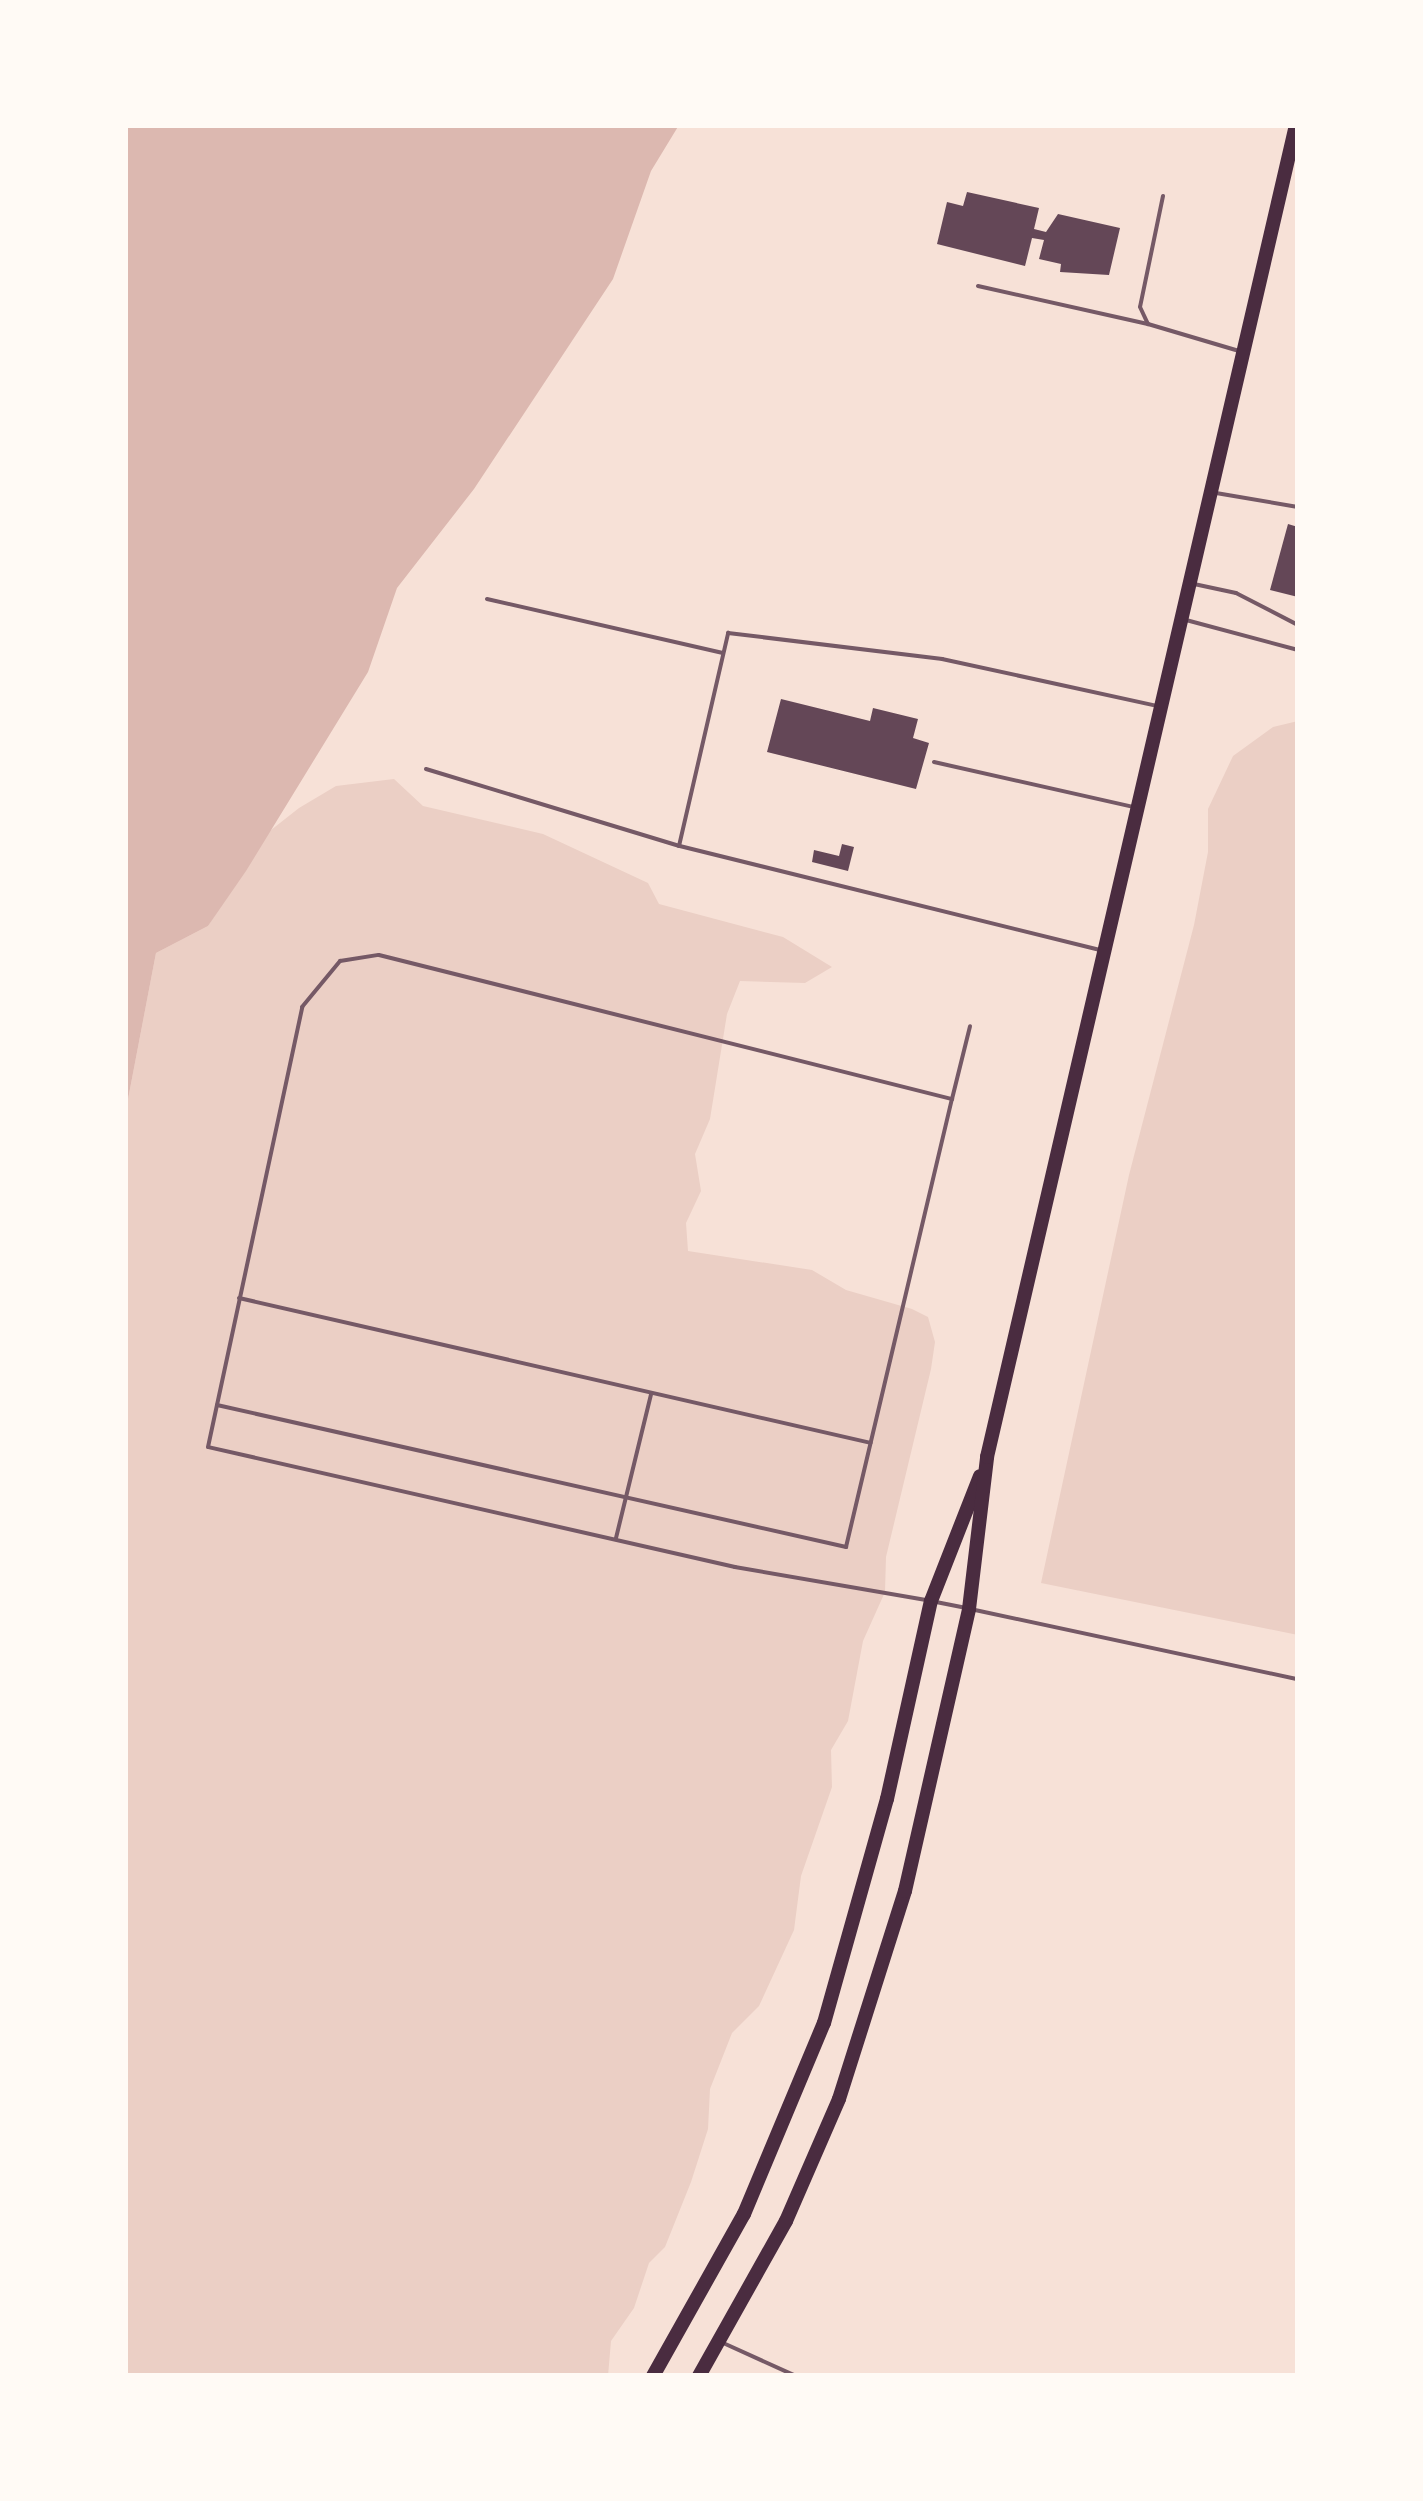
<!DOCTYPE html>
<html>
<head>
<meta charset="utf-8">
<style>
  body { margin:0 }
  #map { position:relative; width:1423px; height:2501px; overflow:hidden; background:#f7e1d7; font-family:Cabin,sans-serif }
  div>[style] { position:absolute }
  [style*='--x'] { left:calc(var(--x)*1px); top:calc(var(--y)*1px); width:calc(var(--w)*1px); rotate:calc(var(--a)*1deg) }
  .green>* { inset:0; background:#ebcfc5 }
  .water>* { inset:0; background:#dcb8b0 }
  .building>* { inset:0; background:#644757 }
  .service>* { height:4px; margin:-2px; padding:0 2px; transform-origin:2px; border-radius:2px; background:#755966 }
  .primary>* { height:14px; margin:-7px; padding:0 7px; transform-origin:7px; border-radius:7px; background:#4a2c40 }
  span { translate:-50% -50%; white-space:nowrap; text-align:center; line-height:1.15; -webkit-text-stroke:10px #fffaf5; paint-order:stroke }
  .frame { position:absolute; inset:0; border:128px solid #fffaf5; pointer-events:none }
</style>
</head>
<body>
<div id="map">
  <div class="green">
    <div style="clip-path:polygon(1298px 721px,1298px 1635px,1041px 1583px,1129px 1175px,1194px 925px,1208px 852px,1208px 809px,1233px 756px,1273px 727px)"></div>
    <div style="clip-path:polygon(394px 779px,423px 806px,543px 834px,648px 883px,659px 904px,783px 937px,832px 967px,805px 983px,740px 981px,727px 1014px,710px 1119px,695px 1154px,701px 1191px,686px 1223px,688px 1251px,812px 1270px,846px 1290px,912px 1309px,928px 1317px,935px 1342px,931px 1369px,886px 1557px,885px 1592px,863px 1641px,848px 1721px,831px 1750px,832px 1787px,801px 1876px,794px 1930px,759px 2006px,732px 2033px,710px 2089px,708px 2129px,691px 2182px,665px 2247px,649px 2263px,634px 2308px,611px 2341px,608px 2376px,125px 2376px,125px 1115px,156px 953px,208px 926px,266px 834px,299px 808px,336px 786px)"></div>
  </div>
  <div class="water">
    <div style="clip-path:polygon(125px 125px,679px 125px,651px 171px,613px 279px,474px 489px,397px 588px,368px 672px,246px 871px,208px 926px,156px 953px,125px 1115px)"></div>
  </div>
  <div class="building">
    <div style="clip-path:polygon(967px 192px,1039px 208px,1034px 229px,1046px 232px,1058px 214px,1120px 228px,1109px 275px,1060px 272px,1061px 264px,1039px 259px,1044px 240px,1032px 238px,1025px 266px,937px 244px,947px 202px,963px 206px)"></div>
    <div style="clip-path:polygon(1288px 524px,1298px 527px,1298px 597px,1270px 590px)"></div>
    <div style="clip-path:polygon(781px 699px,870px 721px,873px 708px,918px 719px,913px 738px,929px 743px,916px 789px,767px 752px)"></div>
    <div style="clip-path:polygon(842px 844px,854px 847px,848px 871px,812px 862px,814px 850px,839px 856px)"></div>
  </div>
  <div class="service">
    <div style="--x:1163;--y:196;--w:113;--a:101.7"></div>
    <div style="--x:1140;--y:307;--w:19;--a:65"></div>
    <div style="--x:1148;--y:324;--w:95;--a:16.5"></div>
    <div style="--x:978;--y:286;--w:174;--a:12.6"></div>
    <div style="--x:1216;--y:493;--w:83;--a:9.7"></div>
    <div style="--x:1194;--y:584;--w:43;--a:12.1"></div>
    <div style="--x:1236;--y:593;--w:70;--a:27.3"></div>
    <div style="--x:487;--y:599;--w:242;--a:12.9"></div>
    <div style="--x:1186;--y:620;--w:116;--a:15"></div>
    <div style="--x:934;--y:762;--w:204;--a:12.7"></div>
    <div style="--x:426;--y:769;--w:264;--a:16.9"></div>
    <div style="--x:1100;--y:950;--w:434;--a:-166.1"></div>
    <div style="--x:679;--y:846;--w:219;--a:-77"></div>
    <div style="--x:728;--y:633;--w:216;--a:6.9"></div>
    <div style="--x:942;--y:659;--w:221;--a:12.3"></div>
    <div style="--x:239;--y:1298;--w:648;--a:12.92"></div>
    <div style="--x:217;--y:1405;--w:645;--a:12.72"></div>
    <div style="--x:846;--y:1547;--w:460;--a:-76.7"></div>
    <div style="--x:616;--y:1538;--w:148;--a:-76.3"></div>
    <div style="--x:926;--y:1600;--w:194;--a:-170.2"></div>
    <div style="--x:735;--y:1567;--w:540;--a:-167.17"></div>
    <div style="--x:208;--y:1447;--w:450;--a:-77.9"></div>
    <div style="--x:302;--y:1007;--w:60;--a:-50.4"></div>
    <div style="--x:340;--y:961;--w:39;--a:-9"></div>
    <div style="--x:379;--y:955;--w:591;--a:14.11"></div>
    <div style="--x:952;--y:1099;--w:75;--a:-76.1"></div>
    <div style="--x:936;--y:1602;--w:31;--a:11"></div>
    <div style="--x:975;--y:1610;--w:330;--a:12.1"></div>
    <div style="--x:721;--y:2342;--w:82;--a:24.4"></div>
  </div>
  <div class="primary">
    <div style="--x:653;--y:2376;--w:186;--a:-60.7"></div>
    <div style="--x:744;--y:2214;--w:207;--a:-67.3"></div>
    <div style="--x:824;--y:2023;--w:233;--a:-74.3"></div>
    <div style="--x:887;--y:1799;--w:203;--a:-77.5"></div>
    <div style="--x:931;--y:1601;--w:134;--a:-68.6"></div>
    <div style="--x:699;--y:2376;--w:178;--a:-60.7"></div>
    <div style="--x:786;--y:2221;--w:133;--a:-66.5"></div>
    <div style="--x:839;--y:2099;--w:218;--a:-72.4"></div>
    <div style="--x:905;--y:1891;--w:289;--a:-77.2"></div>
    <div style="--x:969;--y:1609;--w:153;--a:-83.2"></div>
    <div style="--x:987;--y:1457;--w:1367;--a:-76.94"></div>
  </div>
  <div class="frame"></div>
</div>
</body>
</html>
